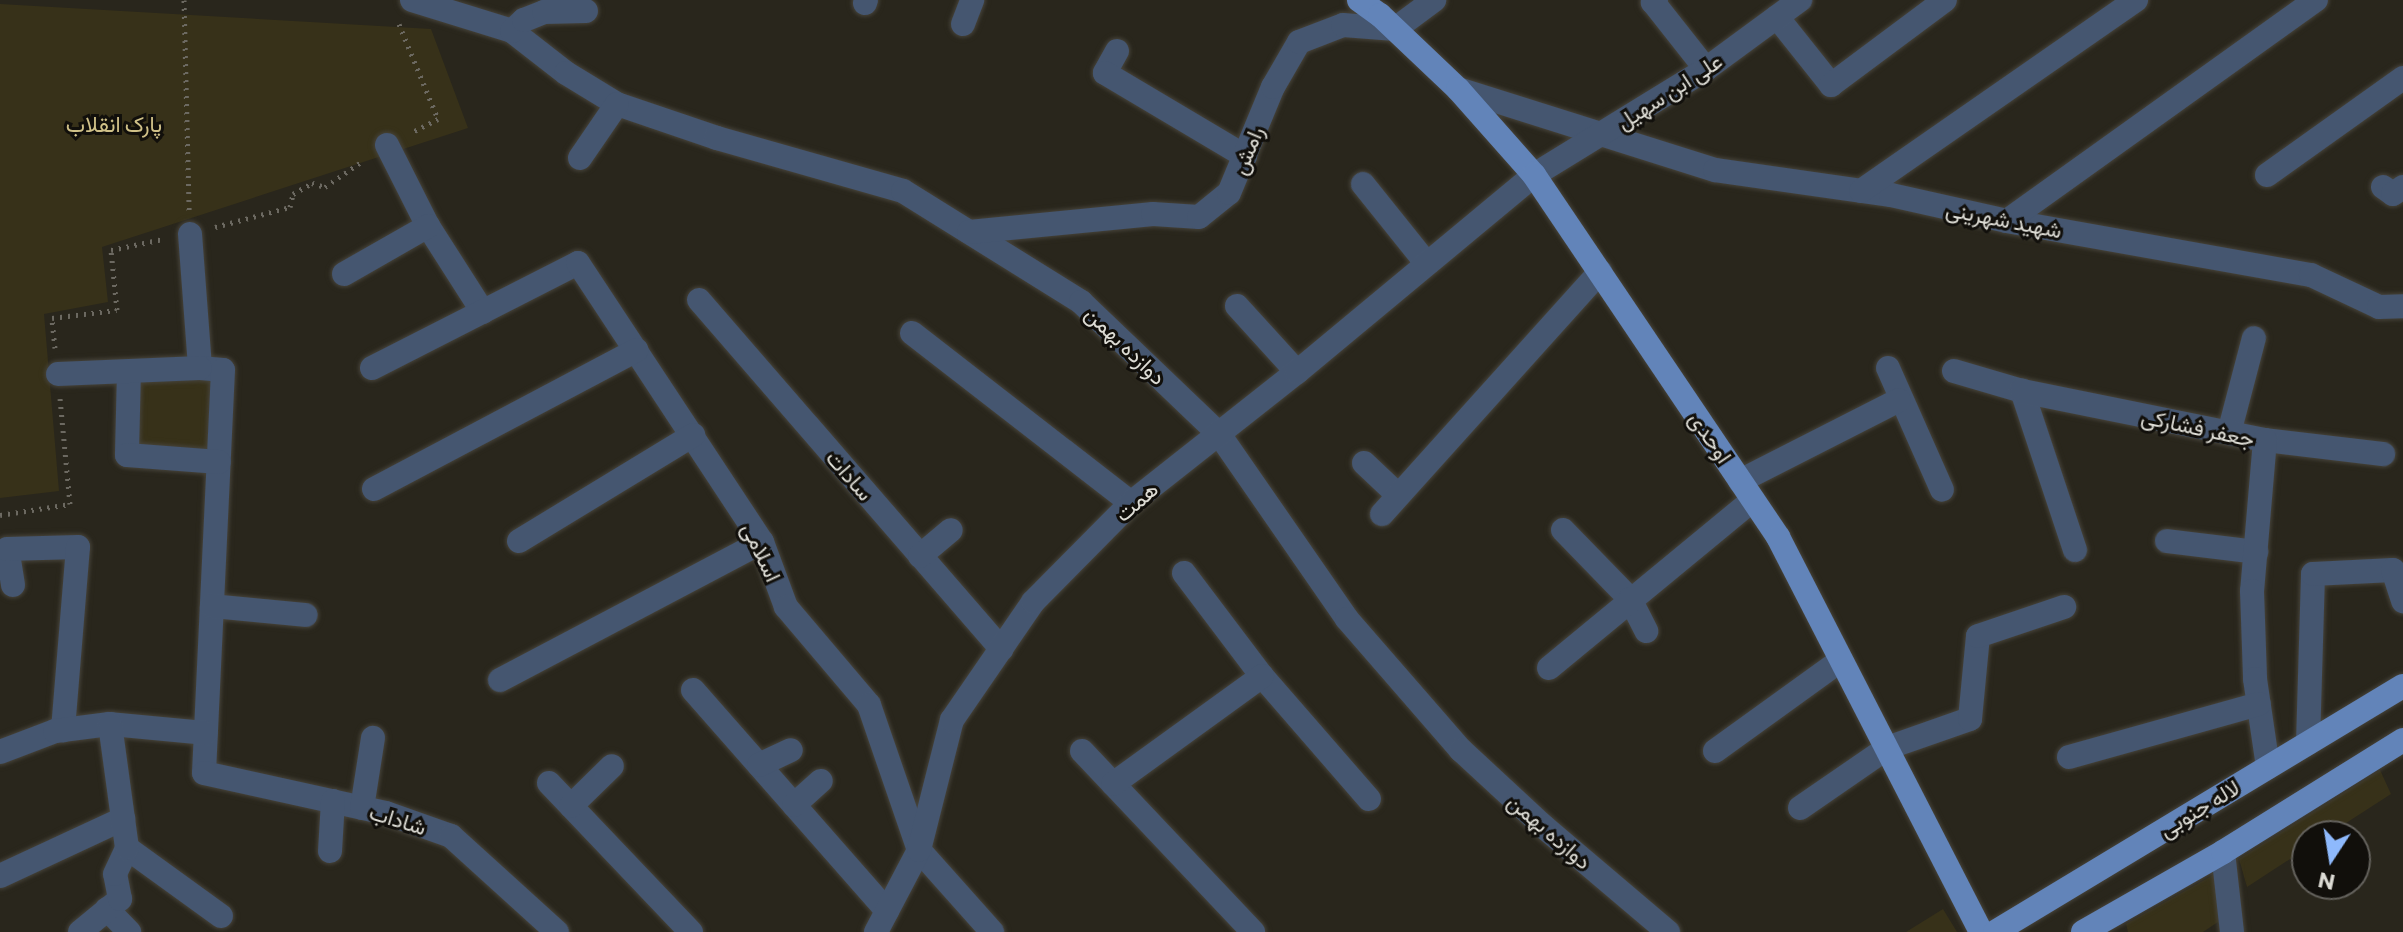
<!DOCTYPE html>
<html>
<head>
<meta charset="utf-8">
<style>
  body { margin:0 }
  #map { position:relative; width:2403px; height:932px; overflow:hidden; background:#29261c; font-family:Commissioner,Vazirmatn,sans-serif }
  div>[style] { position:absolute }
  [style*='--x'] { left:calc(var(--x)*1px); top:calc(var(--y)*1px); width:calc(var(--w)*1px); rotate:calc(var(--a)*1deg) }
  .green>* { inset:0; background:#373119; transform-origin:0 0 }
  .path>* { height:5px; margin-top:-2.5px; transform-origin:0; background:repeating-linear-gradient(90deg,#6c6961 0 2px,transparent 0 8px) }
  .roads { filter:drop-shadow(0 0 2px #46433a) drop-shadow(0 0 2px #46433a) }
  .minor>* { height:24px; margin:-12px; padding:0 12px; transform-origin:12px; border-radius:12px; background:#455670 }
  .major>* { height:24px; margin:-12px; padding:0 12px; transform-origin:12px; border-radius:12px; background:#6284b9 }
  span { translate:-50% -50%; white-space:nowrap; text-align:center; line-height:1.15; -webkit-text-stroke:6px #110f0b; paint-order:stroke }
  .street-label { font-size:22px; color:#dddcd5 }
  .park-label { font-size:22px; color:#d0c188 }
  .north { position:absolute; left:2291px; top:820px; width:80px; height:80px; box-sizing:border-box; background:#110f0b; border:2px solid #63615c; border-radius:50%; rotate:192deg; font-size:22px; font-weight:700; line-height:32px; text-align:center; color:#dddcd5 }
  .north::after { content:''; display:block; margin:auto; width:28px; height:36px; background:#8eb9fc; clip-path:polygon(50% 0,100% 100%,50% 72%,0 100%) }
</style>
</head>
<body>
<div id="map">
  <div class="green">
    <div style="clip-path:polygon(0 4px,431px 29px,468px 128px,102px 247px,108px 302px,44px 314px,59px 491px,0 498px)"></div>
    <div style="left:214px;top:376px;width:76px;height:75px;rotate:92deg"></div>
    <div style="clip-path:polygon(2380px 770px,2391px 794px,2326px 836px,2307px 836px,2307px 848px,2247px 887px,2239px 859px)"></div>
    <div style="clip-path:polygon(2215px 874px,2218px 922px,2203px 932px,2128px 932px,2126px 924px)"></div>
    <div style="clip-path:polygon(1943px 909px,1957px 932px,1906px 932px)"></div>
  </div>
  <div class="path">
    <div style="--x:184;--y:0;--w:211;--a:88.6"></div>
    <div style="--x:399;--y:24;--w:103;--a:67.7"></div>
    <div style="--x:438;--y:119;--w:30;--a:153"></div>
    <div style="--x:215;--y:227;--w:78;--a:-14.9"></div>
    <div style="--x:290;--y:207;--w:13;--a:-77"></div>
    <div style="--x:293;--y:194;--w:22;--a:-30"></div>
    <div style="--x:312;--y:183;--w:14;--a:17"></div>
    <div style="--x:325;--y:187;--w:47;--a:-34.7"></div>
    <div style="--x:55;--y:348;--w:30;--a:-96"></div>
    <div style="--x:52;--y:318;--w:65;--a:-7"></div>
    <div style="--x:117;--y:310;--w:60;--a:-95.7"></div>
    <div style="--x:111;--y:250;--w:53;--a:-11.9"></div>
    <div style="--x:0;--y:515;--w:71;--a:-8.9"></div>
    <div style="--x:70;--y:504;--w:106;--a:-95.4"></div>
  </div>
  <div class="roads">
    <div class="minor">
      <div style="--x:412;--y:0;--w:105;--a:17.2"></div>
      <div style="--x:512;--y:31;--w:68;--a:37.9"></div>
      <div style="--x:566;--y:73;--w:60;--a:31.3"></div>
      <div style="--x:617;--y:104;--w:106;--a:18.8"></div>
      <div style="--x:717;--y:138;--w:193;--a:15.9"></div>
      <div style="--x:903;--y:191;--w:210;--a:31.9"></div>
      <div style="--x:1081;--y:302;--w:191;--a:43.7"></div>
      <div style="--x:1219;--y:434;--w:225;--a:55.3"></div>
      <div style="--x:1347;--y:619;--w:174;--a:49"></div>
      <div style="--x:1461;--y:750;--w:112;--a:42.8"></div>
      <div style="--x:1543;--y:826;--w:164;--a:40.3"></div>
      <div style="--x:1656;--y:0;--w:4;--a:146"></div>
      <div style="--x:1653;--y:2;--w:85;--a:51.7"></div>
      <div style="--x:865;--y:3;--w:3;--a:-72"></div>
      <div style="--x:1777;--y:17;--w:87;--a:51.5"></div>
      <div style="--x:1831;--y:85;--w:142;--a:-36.7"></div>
      <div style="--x:963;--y:24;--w:26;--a:-69"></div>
      <div style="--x:512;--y:31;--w:16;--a:-43"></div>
      <div style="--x:524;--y:20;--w:22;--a:-22"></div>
      <div style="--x:544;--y:12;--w:42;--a:-1.4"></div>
      <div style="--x:1117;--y:51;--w:25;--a:119"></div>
      <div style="--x:1105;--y:73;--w:163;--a:30.7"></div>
      <div style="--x:1458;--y:89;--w:269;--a:17.5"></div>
      <div style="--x:1715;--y:170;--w:178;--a:8.1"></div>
      <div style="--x:1891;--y:195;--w:119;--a:12.6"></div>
      <div style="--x:2007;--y:221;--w:309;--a:10.1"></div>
      <div style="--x:2311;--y:275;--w:75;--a:25.2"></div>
      <div style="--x:2379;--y:307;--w:24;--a:-2"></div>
      <div style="--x:387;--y:145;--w:91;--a:63.2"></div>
      <div style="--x:428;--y:226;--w:102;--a:57.4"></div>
      <div style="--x:580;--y:158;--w:65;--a:-55.6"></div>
      <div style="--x:2267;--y:175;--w:167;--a:-35.5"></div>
      <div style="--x:1363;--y:184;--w:102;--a:51.3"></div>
      <div style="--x:2383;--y:187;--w:12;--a:35"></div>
      <div style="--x:2393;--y:194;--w:12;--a:-35"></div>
      <div style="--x:1861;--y:191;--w:335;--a:-34.8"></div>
      <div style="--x:2007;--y:221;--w:380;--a:-35.6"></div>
      <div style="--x:969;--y:232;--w:185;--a:-5.6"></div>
      <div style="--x:1153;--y:214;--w:46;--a:3.7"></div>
      <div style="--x:1199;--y:217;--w:38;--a:-39"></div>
      <div style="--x:1229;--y:193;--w:115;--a:-67.5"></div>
      <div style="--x:1273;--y:87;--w:52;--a:-60"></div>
      <div style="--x:1299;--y:42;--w:47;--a:-21.1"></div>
      <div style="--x:1343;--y:25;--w:52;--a:4.4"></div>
      <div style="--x:1395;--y:29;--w:49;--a:-36.6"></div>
      <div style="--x:190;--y:234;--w:134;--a:85.7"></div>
      <div style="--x:200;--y:368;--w:23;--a:5"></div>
      <div style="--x:223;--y:370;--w:403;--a:92.7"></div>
      <div style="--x:204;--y:773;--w:186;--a:12.4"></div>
      <div style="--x:386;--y:813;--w:69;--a:19.5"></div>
      <div style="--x:451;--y:836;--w:143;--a:42.2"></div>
      <div style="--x:344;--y:274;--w:97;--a:-29.7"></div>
      <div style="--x:699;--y:300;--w:462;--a:49.1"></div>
      <div style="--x:1237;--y:306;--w:89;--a:47.7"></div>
      <div style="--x:912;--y:333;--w:277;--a:37.8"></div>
      <div style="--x:372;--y:368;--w:231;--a:-27"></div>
      <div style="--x:578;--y:263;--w:334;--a:56.6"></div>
      <div style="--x:762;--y:542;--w:69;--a:69.7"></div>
      <div style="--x:786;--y:607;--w:128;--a:49.7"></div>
      <div style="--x:869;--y:705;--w:153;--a:71"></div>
      <div style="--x:919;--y:850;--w:110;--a:48.3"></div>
      <div style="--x:1888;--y:368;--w:133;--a:66.1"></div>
      <div style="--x:129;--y:371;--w:84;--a:91.4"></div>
      <div style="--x:127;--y:455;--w:92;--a:4.4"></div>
      <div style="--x:1954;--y:371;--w:71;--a:16.4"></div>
      <div style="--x:58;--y:374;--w:142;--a:-2.4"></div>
      <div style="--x:2229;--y:433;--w:98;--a:-75.3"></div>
      <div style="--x:2265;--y:440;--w:119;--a:6.8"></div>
      <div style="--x:1364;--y:463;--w:47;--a:43.3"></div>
      <div style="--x:1740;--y:481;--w:178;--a:-27"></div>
      <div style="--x:374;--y:489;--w:297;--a:-27.9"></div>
      <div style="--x:1382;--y:514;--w:326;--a:-48"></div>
      <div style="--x:1563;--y:530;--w:96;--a:45.8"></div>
      <div style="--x:1630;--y:599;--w:36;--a:63"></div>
      <div style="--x:519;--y:541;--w:204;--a:-31.3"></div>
      <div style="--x:2167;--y:541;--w:90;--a:7"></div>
      <div style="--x:2075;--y:550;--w:168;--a:-108.4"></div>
      <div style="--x:2022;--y:391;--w:248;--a:11.4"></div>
      <div style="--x:2265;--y:440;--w:152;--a:94.9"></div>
      <div style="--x:2252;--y:591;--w:88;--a:88"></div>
      <div style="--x:2255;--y:679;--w:89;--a:81.6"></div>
      <div style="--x:920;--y:556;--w:40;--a:-40"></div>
      <div style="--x:1184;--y:573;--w:129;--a:52.9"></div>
      <div style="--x:1262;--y:676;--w:163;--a:49"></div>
      <div style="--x:13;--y:585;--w:36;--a:-99"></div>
      <div style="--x:7;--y:549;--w:71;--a:-1.6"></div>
      <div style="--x:78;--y:547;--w:184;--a:94.7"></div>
      <div style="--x:212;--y:606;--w:94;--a:5.5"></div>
      <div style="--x:1549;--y:668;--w:264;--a:-39.5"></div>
      <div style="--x:500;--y:680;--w:296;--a:-27.8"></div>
      <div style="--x:693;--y:690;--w:294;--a:48.7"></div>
      <div style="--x:2308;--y:743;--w:169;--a:-88.3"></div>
      <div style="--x:2313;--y:574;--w:80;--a:-2.9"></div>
      <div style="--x:2393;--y:570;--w:33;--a:72"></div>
      <div style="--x:1082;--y:751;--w:249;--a:46.6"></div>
      <div style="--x:1715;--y:751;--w:155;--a:-35.8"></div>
      <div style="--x:0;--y:752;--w:59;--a:-20.9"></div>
      <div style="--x:55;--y:731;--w:55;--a:-7.3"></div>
      <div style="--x:110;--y:724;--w:96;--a:5.4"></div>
      <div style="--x:2069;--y:757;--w:197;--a:-15.6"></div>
      <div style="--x:759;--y:765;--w:35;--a:-25"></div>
      <div style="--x:549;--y:783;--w:206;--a:46.4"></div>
      <div style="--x:1113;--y:784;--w:184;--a:-35.9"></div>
      <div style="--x:794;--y:805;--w:36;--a:-42"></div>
      <div style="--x:571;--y:806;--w:57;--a:-44.3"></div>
      <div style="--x:362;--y:808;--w:71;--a:-81.1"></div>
      <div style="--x:1800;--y:808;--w:106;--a:-34.6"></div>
      <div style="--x:1887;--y:748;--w:88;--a:-19.3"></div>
      <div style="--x:1970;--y:719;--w:83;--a:-84.5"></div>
      <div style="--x:1978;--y:636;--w:91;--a:-18.6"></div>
      <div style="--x:127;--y:848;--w:116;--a:35.9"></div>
      <div style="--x:330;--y:851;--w:50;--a:-86.6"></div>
      <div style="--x:2223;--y:852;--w:81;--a:83.6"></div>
      <div style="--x:0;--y:876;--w:136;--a:-24.9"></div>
      <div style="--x:107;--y:909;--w:32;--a:46"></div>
      <div style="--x:80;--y:932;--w:52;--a:-39.5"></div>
      <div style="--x:120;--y:899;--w:25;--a:-101"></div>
      <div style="--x:115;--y:874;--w:29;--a:-65"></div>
      <div style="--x:127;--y:848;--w:125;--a:-97.8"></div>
      <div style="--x:876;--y:932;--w:93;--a:-62.3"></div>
      <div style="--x:919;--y:850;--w:134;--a:-75.8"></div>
      <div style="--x:952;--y:720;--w:143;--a:-55.5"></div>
      <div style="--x:1033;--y:602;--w:139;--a:-45.3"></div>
      <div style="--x:1131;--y:503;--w:211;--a:-38.3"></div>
      <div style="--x:1297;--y:372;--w:308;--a:-39.7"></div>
      <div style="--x:1534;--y:175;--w:202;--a:-31.6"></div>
      <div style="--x:1706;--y:69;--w:117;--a:-36.3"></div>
    </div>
    <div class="major">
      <div style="--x:1359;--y:0;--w:26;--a:36"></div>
      <div style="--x:1380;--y:15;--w:108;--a:43.5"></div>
      <div style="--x:1458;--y:89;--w:115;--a:48.5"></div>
      <div style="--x:1534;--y:175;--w:437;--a:56"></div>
      <div style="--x:1778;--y:537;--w:444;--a:62.8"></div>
      <div style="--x:1995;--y:932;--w:476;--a:-31.1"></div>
      <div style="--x:2083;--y:932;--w:161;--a:-29.7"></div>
      <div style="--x:2223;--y:852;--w:212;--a:-31.9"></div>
    </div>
  </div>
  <div class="street-label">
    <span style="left:1669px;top:91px;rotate:-33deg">علی ابن سهیل</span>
    <span style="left:1247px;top:150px;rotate:-67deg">رامش</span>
    <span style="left:2004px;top:219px;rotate:11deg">شهید شهرینی</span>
    <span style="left:1126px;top:345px;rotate:44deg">دوازده بهمن</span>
    <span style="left:2198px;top:427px;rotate:12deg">جعفر فشارکی</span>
    <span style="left:1711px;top:437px;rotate:56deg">اوحدی</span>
    <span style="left:850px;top:475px;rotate:49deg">سادات</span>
    <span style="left:1136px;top:501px;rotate:-41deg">همت</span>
    <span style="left:762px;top:552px;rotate:65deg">اسلامی</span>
    <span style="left:2199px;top:808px;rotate:-31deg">لاله جنوبی</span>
    <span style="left:398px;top:819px;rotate:17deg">شاداب</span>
    <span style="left:1550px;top:831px;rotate:41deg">دوازده بهمن</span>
  </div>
  <div class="park-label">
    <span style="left:114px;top:124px">پارک انقلاب</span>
  </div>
  <div class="north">N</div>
</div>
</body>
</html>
